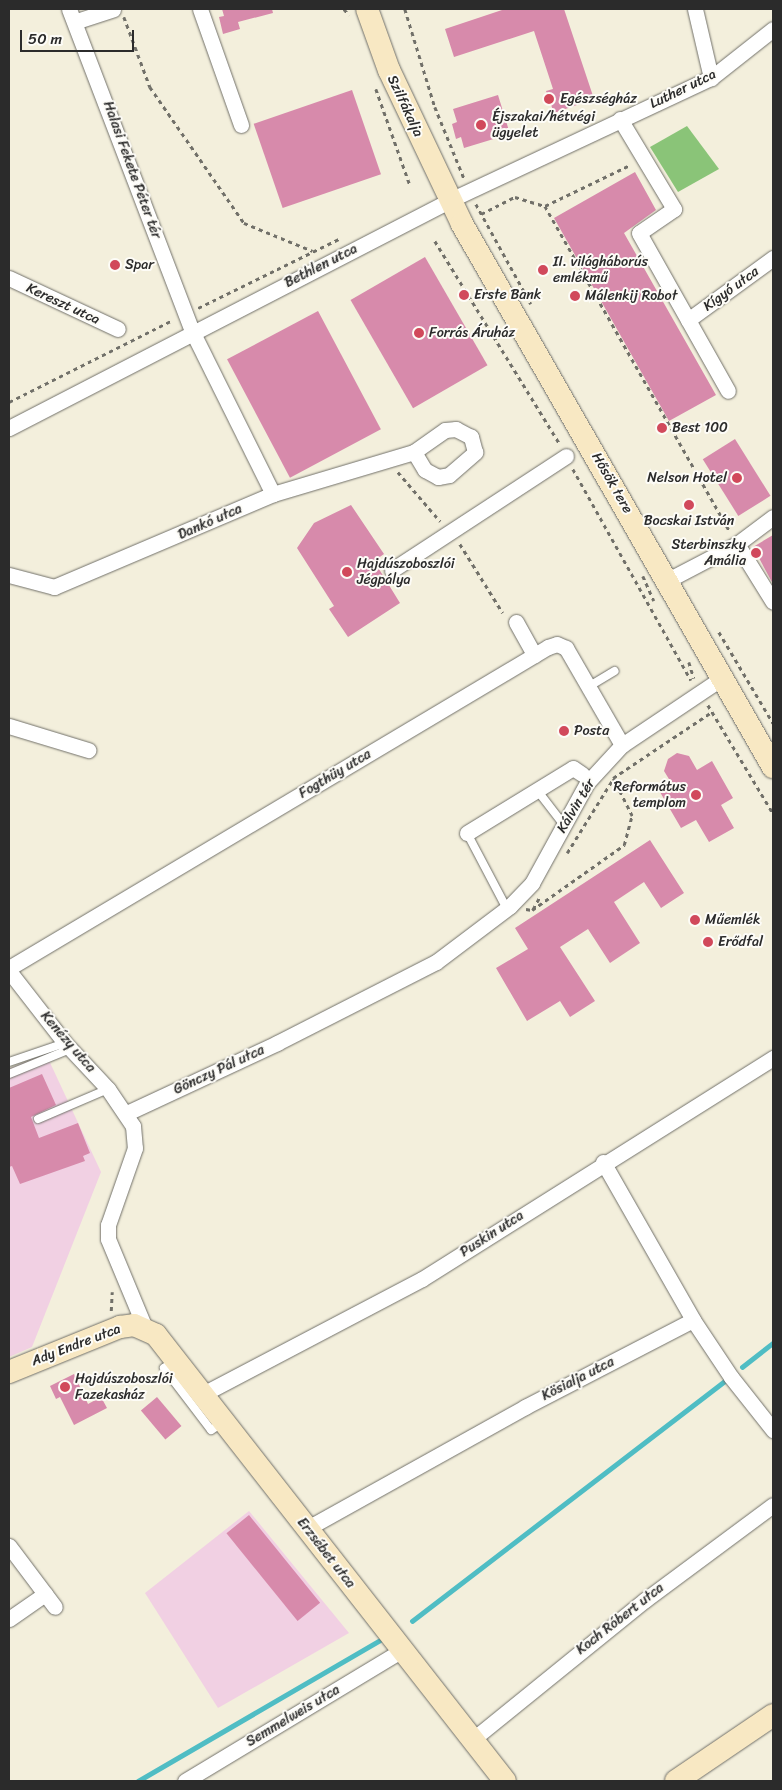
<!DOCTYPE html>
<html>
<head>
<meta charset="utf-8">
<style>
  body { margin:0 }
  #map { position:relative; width:782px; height:1790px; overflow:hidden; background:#f3efdc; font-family:Sriracha,sans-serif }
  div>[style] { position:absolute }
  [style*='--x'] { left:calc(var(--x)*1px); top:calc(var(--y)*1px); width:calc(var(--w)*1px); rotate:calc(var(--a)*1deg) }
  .built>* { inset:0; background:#f1d0e3 }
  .green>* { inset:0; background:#8ac478 }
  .stream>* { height:4.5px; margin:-2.25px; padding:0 2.25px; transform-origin:2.25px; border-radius:2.25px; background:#4fbdc4 }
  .building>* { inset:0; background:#d78aab; transform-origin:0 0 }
  .path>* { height:2.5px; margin-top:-1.25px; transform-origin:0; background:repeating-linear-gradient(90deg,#717069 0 4px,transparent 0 8px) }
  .roads { filter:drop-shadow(0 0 1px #717069) drop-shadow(0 0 1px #717069) }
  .lane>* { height:8px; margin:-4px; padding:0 4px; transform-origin:4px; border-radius:4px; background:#fff }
  .street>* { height:15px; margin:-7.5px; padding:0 7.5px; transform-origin:7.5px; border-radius:7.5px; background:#fff }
  .secondary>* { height:22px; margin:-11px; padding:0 11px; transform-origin:11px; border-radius:11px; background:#f8e8c3 }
  .dots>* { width:14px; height:14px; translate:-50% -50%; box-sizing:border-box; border:2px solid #fdfcf7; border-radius:50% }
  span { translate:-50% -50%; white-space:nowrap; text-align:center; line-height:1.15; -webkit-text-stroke:4px #fdfcf7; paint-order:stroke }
  .street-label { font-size:14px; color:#2b2b2b }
  .poi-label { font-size:14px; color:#2b2b2b }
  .left { translate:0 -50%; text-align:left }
  .right { translate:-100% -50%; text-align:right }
  .frame { position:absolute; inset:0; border:10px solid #2b2b2b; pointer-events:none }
  .scale { position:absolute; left:20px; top:30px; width:114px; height:22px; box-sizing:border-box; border:2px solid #2b2b2b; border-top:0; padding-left:6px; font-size:15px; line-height:18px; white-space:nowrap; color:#2b2b2b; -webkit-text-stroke:4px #fdfcf7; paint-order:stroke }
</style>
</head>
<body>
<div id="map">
  <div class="built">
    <div style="clip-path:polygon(46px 1054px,101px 1172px,32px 1347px,9px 1357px,9px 1069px)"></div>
    <div style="clip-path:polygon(249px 1511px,349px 1633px,218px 1708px,145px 1593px)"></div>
  </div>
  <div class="green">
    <div style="clip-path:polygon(687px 126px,719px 169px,678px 192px,650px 147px)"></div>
  </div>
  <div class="stream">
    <div style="--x:742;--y:1367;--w:39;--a:-38"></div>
    <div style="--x:412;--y:1621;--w:394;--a:-37.5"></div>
    <div style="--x:138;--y:1781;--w:279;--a:-30.2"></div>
  </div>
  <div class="building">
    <div style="clip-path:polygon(222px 9px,272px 9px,273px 13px,238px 22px,240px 29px,223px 34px,219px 17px,224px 16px)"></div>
    <div style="clip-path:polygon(505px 9px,564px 9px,594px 99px,554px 113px,546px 91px,553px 89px,534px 31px,454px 57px,445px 29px)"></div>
    <div style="left:352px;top:90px;width:89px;height:104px;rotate:71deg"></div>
    <div style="clip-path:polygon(498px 95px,510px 134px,464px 148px,461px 137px,456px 139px,452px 124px,457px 122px,453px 109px)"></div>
    <div style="clip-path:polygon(635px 172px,656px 210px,624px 233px,716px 395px,669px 421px,554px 218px)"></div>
    <div style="left:425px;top:257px;width:125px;height:86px;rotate:60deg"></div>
    <div style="left:318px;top:311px;width:134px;height:103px;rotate:62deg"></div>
    <div style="left:735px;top:439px;width:67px;height:38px;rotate:58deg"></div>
    <div style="clip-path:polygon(351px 505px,384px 554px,374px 561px,400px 603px,348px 637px,329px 609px,334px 606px,297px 548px,314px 523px)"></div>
    <div style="clip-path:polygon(773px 535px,773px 584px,753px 547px)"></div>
    <div style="clip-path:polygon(677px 753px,689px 756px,697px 770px,712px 761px,733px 798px,721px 805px,734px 828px,709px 842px,696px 820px,681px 828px,660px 792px,672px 784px,664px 771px,668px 759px)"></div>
    <div style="clip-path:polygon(650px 840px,684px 893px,661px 908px,644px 882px,614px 902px,640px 943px,610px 963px,588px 929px,560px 947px,595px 1001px,570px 1017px,560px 1001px,527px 1021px,496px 968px,528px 949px,515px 928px)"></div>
    <div style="clip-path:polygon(42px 1074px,56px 1105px,31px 1117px,39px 1138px,78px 1123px,90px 1153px,83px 1156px,85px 1161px,20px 1184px,12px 1166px,9px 1167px,9px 1088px)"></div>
    <div style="clip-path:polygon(74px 1374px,88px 1404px,101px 1397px,107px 1408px,74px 1425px,60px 1397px,56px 1399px,50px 1386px)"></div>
    <div style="left:157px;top:1397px;width:38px;height:21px;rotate:50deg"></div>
    <div style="left:249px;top:1515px;width:113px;height:29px;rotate:51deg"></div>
  </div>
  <div class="path">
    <div style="--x:344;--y:9;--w:8;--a:50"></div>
    <div style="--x:405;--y:9;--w:102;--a:73"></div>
    <div style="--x:435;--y:107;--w:77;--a:67.8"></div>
    <div style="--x:124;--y:17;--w:75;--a:69.6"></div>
    <div style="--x:150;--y:87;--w:165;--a:55.3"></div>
    <div style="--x:244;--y:223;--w:74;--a:22.1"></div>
    <div style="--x:376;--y:89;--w:102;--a:70.5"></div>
    <div style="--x:476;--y:204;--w:114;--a:61.2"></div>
    <div style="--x:545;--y:206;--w:94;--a:-25.8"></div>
    <div style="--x:481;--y:214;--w:38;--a:-27"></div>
    <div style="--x:515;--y:197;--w:31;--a:17"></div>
    <div style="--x:545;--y:206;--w:375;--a:60.4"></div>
    <div style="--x:435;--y:241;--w:238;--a:58.4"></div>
    <div style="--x:198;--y:308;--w:157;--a:-26.1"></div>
    <div style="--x:9;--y:402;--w:183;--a:-26.6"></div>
    <div style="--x:573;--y:469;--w:242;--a:60.8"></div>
    <div style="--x:398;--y:472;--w:65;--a:49.4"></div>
    <div style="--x:460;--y:544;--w:81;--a:58.1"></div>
    <div style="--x:643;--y:576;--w:27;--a:66"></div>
    <div style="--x:719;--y:632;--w:106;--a:59.3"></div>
    <div style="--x:689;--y:662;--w:17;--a:73"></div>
    <div style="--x:708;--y:705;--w:126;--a:59"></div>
    <div style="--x:567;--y:853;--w:87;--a:-58.1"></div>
    <div style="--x:526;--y:909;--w:6;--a:9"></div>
    <div style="--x:532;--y:910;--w:113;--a:-35.2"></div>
    <div style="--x:624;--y:845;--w:30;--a:-75"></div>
    <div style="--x:632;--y:816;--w:42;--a:-116.6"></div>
    <div style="--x:613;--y:778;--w:120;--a:-33.8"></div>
    <div style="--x:533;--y:909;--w:13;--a:-61"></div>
    <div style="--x:111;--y:1311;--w:19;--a:-87"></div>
  </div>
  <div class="roads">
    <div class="lane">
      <div style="--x:588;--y:687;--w:31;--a:-31"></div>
      <div style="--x:537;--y:790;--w:44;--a:52.4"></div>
      <div style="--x:467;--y:833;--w:86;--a:62.2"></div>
      <div style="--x:9;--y:1062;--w:59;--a:-18.7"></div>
      <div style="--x:9;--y:1074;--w:66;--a:-22.3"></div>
      <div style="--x:38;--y:1119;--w:76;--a:-23.2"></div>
      <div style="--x:175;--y:1361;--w:13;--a:148"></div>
      <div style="--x:164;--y:1368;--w:78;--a:52.8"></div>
      <div style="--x:211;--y:1430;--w:13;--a:-32"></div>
    </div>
    <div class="street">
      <div style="--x:69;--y:9;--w:347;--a:69.1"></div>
      <div style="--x:193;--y:333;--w:180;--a:63.6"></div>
      <div style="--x:200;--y:9;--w:123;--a:70.5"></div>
      <div style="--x:695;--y:9;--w:71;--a:76.9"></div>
      <div style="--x:77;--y:21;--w:38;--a:-18"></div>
      <div style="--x:620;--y:119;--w:105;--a:59"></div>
      <div style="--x:674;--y:209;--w:42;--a:145.6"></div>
      <div style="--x:639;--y:233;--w:181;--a:60.6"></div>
      <div style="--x:9;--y:278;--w:120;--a:25.1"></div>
      <div style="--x:688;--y:320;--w:105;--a:-36.1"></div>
      <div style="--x:9;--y:428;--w:496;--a:-27.3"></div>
      <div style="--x:450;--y:200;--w:288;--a:-25.1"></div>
      <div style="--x:711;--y:78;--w:79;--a:-38.3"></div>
      <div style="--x:737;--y:544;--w:68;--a:58.2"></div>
      <div style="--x:392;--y:570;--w:208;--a:-33.2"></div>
      <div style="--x:9;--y:575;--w:47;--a:14.9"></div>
      <div style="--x:54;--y:587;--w:238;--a:-23"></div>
      <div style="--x:273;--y:494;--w:147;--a:-16.6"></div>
      <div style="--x:414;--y:452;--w:21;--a:59"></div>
      <div style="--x:425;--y:470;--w:15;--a:28"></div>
      <div style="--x:438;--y:477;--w:11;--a:-10"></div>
      <div style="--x:449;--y:475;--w:35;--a:-41"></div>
      <div style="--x:475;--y:452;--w:16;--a:-105"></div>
      <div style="--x:471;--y:437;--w:17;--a:-152"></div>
      <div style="--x:456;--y:429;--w:11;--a:175"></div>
      <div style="--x:445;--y:430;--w:38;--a:145"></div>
      <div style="--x:668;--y:580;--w:78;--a:-27.6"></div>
      <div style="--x:737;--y:544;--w:45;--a:-36.9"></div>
      <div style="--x:516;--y:622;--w:38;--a:61"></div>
      <div style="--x:9;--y:726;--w:83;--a:16.9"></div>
      <div style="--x:467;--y:833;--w:124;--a:-31.5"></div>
      <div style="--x:573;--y:768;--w:11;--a:34"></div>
      <div style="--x:9;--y:968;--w:627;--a:-30.78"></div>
      <div style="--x:548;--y:647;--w:9;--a:-18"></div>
      <div style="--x:557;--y:644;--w:10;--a:24"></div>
      <div style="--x:566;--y:648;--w:112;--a:60"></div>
      <div style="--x:9;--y:971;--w:91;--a:52.1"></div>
      <div style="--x:65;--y:1043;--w:63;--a:46.9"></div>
      <div style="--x:108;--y:1089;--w:45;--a:56"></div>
      <div style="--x:133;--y:1126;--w:22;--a:85"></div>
      <div style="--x:135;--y:1148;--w:82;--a:109.3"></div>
      <div style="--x:108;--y:1225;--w:14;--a:90"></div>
      <div style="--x:108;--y:1239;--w:96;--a:67.4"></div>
      <div style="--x:127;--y:1113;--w:166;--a:-25"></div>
      <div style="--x:277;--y:1043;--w:178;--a:-27"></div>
      <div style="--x:436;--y:962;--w:93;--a:-37.1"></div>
      <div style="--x:510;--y:906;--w:32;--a:-46"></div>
      <div style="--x:532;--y:883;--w:114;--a:-61.2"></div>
      <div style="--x:587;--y:783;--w:52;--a:-47.4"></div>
      <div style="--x:622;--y:745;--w:120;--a:-33.8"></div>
      <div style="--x:603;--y:1162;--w:182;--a:60.3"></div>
      <div style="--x:693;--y:1320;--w:69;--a:56.3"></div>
      <div style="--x:731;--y:1377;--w:68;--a:51.6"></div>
      <div style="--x:203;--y:1394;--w:247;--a:-27.7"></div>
      <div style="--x:422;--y:1279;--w:415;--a:-32.2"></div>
      <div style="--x:306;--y:1529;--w:251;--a:-29.1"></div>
      <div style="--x:525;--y:1407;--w:189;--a:-27.4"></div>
      <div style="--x:9;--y:1546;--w:76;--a:53"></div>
      <div style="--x:9;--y:1619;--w:44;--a:-34.8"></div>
      <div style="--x:472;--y:1740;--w:223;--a:-39"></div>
      <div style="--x:645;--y:1600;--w:159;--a:-36.6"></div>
      <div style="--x:185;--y:1781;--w:253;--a:-31.1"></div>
    </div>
    <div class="secondary">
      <div style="--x:367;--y:9;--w:65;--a:70.2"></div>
      <div style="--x:389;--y:70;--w:170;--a:64.6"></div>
      <div style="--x:462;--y:224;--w:626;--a:60.2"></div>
      <div style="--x:9;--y:1372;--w:120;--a:-22.1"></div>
      <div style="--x:120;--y:1327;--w:14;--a:-8"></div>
      <div style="--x:134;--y:1325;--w:24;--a:24"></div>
      <div style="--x:156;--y:1335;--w:566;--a:51.96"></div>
      <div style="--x:676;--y:1781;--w:117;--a:-34.2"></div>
    </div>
  </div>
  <div class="dots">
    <div style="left:549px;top:99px;background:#d1495b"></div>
    <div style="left:481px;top:125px;background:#d1495b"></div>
    <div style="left:115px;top:265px;background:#d1495b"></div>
    <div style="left:543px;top:270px;background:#d1495b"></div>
    <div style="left:464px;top:295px;background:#d1495b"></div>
    <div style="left:575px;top:296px;background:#d1495b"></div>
    <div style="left:419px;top:333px;background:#d1495b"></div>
    <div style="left:662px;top:428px;background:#d1495b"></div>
    <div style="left:737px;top:478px;background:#d1495b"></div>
    <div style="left:689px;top:505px;background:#d1495b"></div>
    <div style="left:756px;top:553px;background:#d1495b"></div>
    <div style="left:347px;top:572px;background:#d1495b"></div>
    <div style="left:564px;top:731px;background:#d1495b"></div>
    <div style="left:696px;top:795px;background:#d1495b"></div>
    <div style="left:695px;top:920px;background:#d1495b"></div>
    <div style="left:708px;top:942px;background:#d1495b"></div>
    <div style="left:65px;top:1387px;background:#d1495b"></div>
  </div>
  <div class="street-label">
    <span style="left:683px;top:89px;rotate:-26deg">Luther utca</span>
    <span style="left:405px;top:106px;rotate:65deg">Szilfákalja</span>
    <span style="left:132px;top:170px;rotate:70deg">Halasi Fekete Péter tér</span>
    <span style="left:321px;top:266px;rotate:-27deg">Bethlen utca</span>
    <span style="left:731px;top:289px;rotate:-36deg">Kígyó utca</span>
    <span style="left:63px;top:304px;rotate:25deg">Kereszt utca</span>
    <span style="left:612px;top:483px;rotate:60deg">Hősök tere</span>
    <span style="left:210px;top:522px;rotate:-24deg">Dankó utca</span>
    <span style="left:335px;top:774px;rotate:-31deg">Fogthüy utca</span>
    <span style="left:576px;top:806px;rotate:-59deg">Kálvin tér</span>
    <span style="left:68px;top:1042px;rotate:49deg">Kenézy utca</span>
    <span style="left:219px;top:1070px;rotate:-25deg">Gönczy Pál utca</span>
    <span style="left:492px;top:1234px;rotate:-33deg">Puskin utca</span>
    <span style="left:76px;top:1345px;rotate:-21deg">Ady Endre utca</span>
    <span style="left:578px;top:1379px;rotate:-27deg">Kösialja utca</span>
    <span style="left:326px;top:1553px;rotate:52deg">Erzsébet utca</span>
    <span style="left:620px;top:1619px;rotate:-38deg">Koch Róbert utca</span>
    <span style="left:293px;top:1716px;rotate:-31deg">Semmelweis utca</span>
  </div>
  <div class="poi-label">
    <span class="left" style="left:560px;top:99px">Egészségház</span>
    <span class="left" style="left:492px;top:125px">Éjszakai/hétvégi<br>ügyelet</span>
    <span class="left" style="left:553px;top:270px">II. világháborús<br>emlékmű</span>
    <span class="left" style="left:125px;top:265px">Spar</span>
    <span class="left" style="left:474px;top:295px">Erste Bank</span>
    <span class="left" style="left:585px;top:296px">Málenkij Robot</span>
    <span class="left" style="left:429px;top:333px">Forrás Áruház</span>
    <span class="left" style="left:672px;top:428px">Best 100</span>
    <span class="right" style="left:727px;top:478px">Nelson Hotel</span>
    <span style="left:689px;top:521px">Bocskai István</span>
    <span class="right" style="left:746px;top:553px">Sterbinszky<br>Amália</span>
    <span class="left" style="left:357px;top:572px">Hajdúszoboszlói<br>Jégpálya</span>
    <span class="left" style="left:574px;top:731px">Posta</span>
    <span class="right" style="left:686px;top:795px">Református<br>templom</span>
    <span class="left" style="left:705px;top:920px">Műemlék</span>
    <span class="left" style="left:718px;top:942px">Erődfal</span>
    <span class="left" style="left:75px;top:1387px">Hajdúszoboszlói<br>Fazekasház</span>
  </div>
  <div class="frame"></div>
  <div class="scale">50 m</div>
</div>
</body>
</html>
